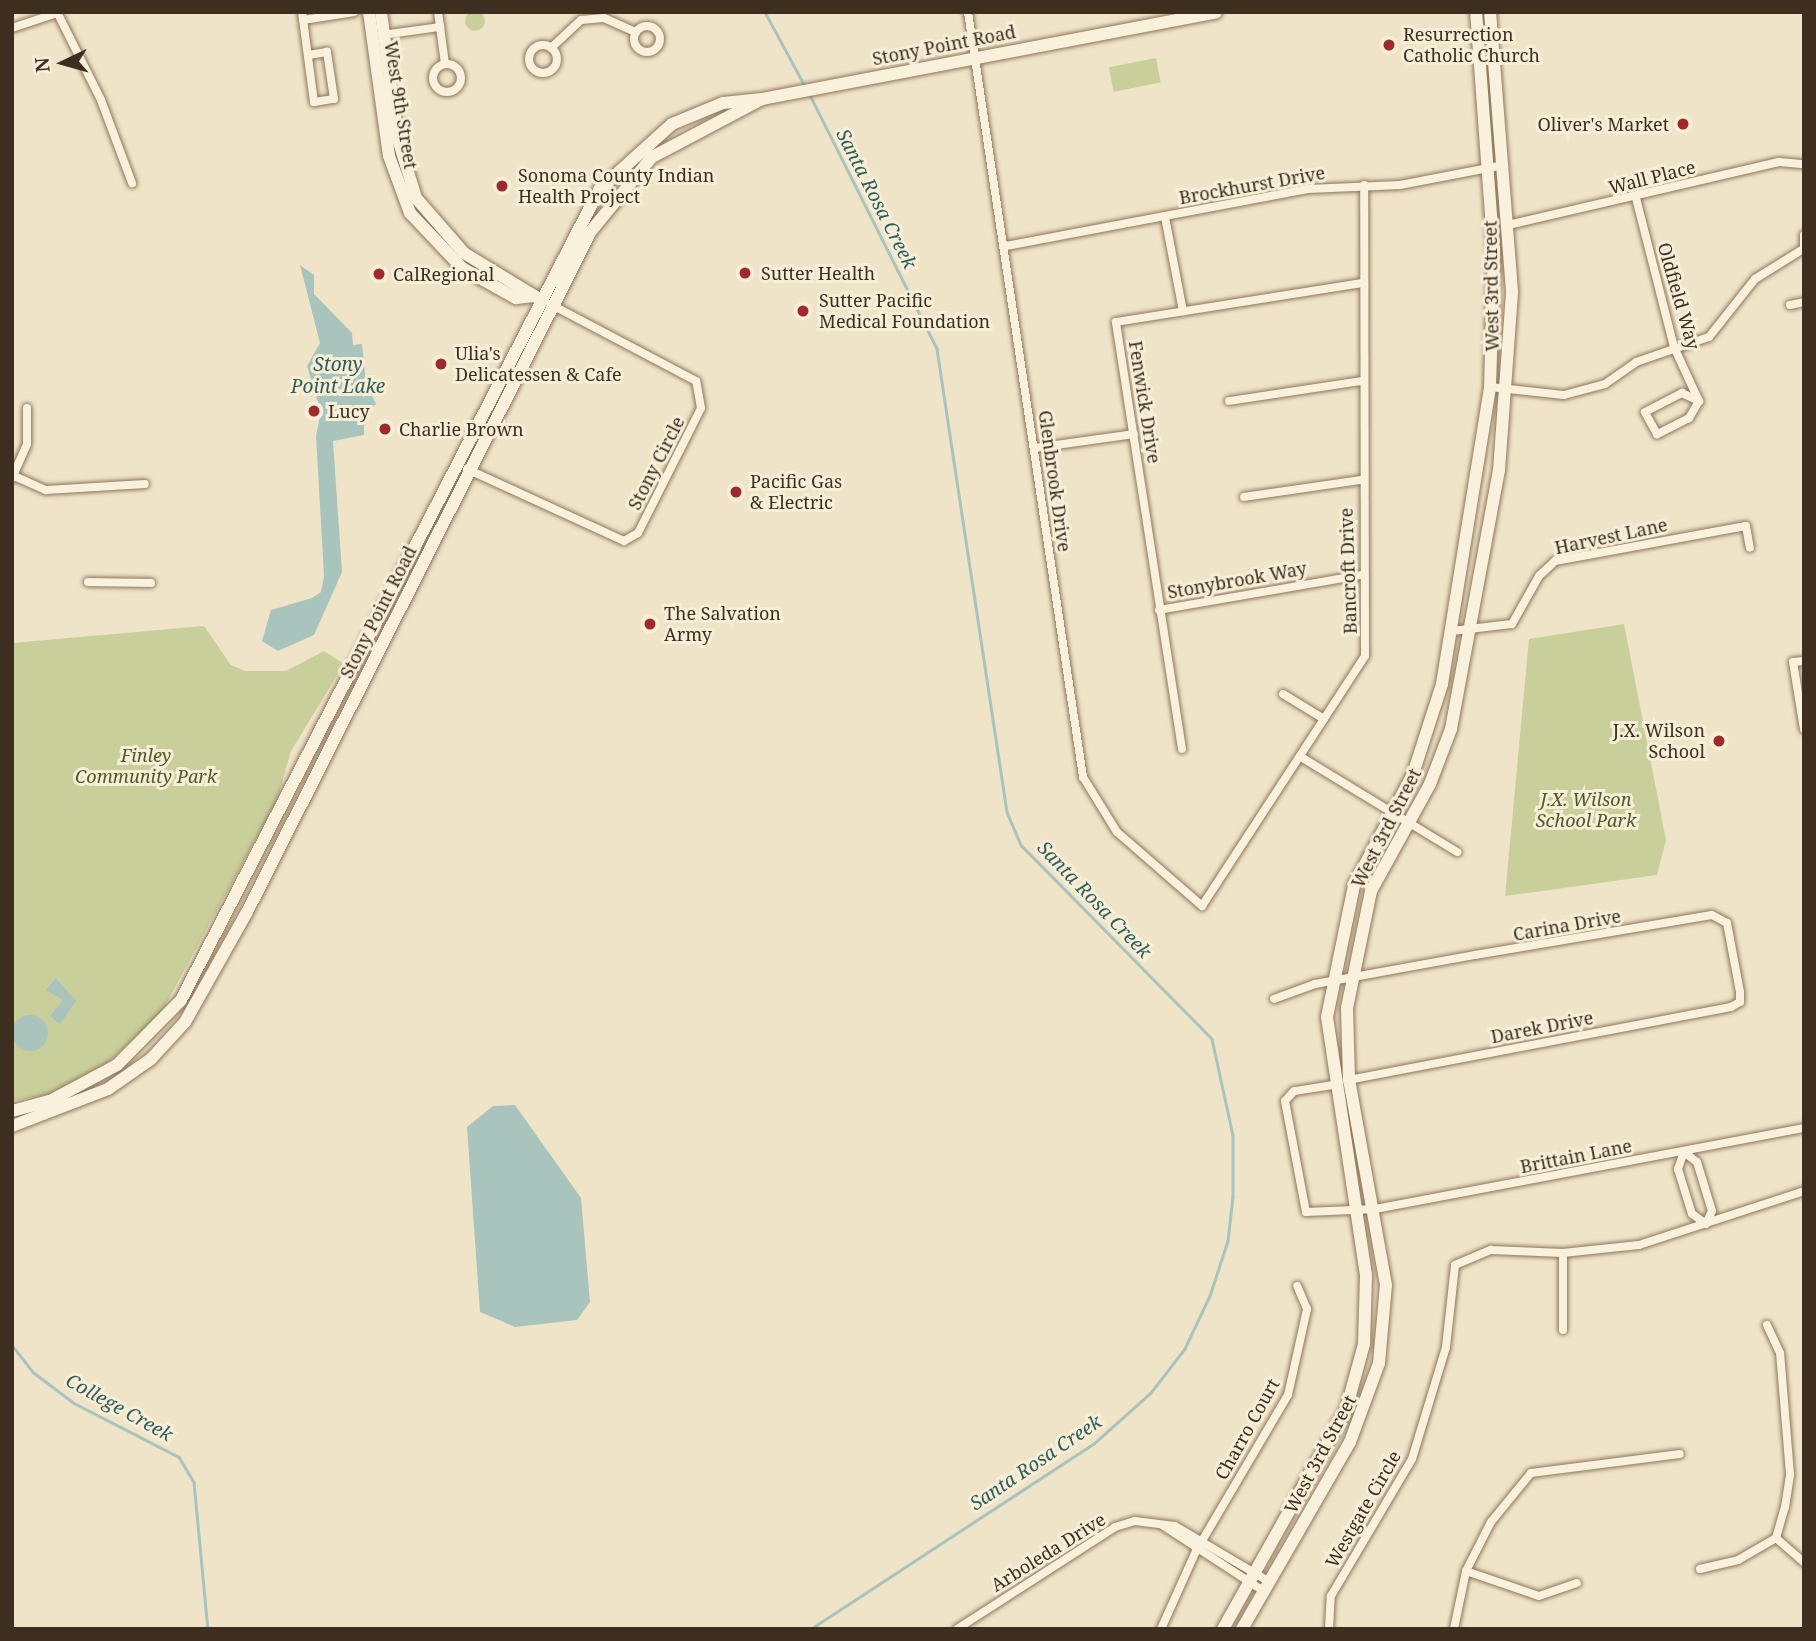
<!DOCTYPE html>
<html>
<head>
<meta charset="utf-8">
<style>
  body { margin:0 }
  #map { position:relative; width:1816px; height:1641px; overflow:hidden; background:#f0e4c8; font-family:"Noto Serif",serif }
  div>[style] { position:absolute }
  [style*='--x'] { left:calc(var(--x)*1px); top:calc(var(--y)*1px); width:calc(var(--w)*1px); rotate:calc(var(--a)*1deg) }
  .green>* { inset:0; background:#c9cf9b; transform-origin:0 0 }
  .round { border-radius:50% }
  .water>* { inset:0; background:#a9c4bc }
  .stream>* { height:2.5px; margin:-1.25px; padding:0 1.25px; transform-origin:1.25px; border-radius:1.25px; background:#a9c4bc }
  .roads { filter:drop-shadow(0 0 2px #8d765c) drop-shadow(0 0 2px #8d765c) }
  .street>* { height:8px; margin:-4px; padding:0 4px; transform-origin:4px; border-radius:4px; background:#faf1dc }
  .street>.ring { margin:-4px; padding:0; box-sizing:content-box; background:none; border:8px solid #faf1dc; border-radius:50% }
  .secondary>* { height:12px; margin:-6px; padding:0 6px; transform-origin:6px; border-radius:6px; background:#faf1dc }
  .dots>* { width:19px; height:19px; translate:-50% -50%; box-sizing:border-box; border:4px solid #f7eed8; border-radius:50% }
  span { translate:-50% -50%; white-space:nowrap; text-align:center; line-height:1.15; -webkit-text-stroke:6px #f7eed8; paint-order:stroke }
  .poi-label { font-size:18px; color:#3d2e20 }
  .left { translate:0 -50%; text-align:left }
  .right { translate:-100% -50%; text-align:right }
  .street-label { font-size:18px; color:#3d2e20 }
  .park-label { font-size:18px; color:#4d5a26; font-style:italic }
  .water-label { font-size:19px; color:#2f5d5a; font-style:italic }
  .frame { position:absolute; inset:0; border:14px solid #3d2e20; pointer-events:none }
  .north { position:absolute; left:28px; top:28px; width:70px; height:70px; -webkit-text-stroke:5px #f7eed8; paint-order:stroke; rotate:265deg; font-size:19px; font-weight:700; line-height:28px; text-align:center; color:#3d2e20 }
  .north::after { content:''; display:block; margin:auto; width:24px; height:32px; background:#3d2e20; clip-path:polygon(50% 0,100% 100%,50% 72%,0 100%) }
</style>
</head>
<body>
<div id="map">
  <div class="green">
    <div class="round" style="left:465px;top:11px;width:20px;height:20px"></div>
    <div style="left:1156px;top:58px;width:25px;height:48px;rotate:79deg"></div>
    <div style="clip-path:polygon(1624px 624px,1666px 840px,1657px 875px,1505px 896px,1529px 639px)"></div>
    <div style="clip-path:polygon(204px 626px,231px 665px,245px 671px,286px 671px,324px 651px,344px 664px,291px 751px,277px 800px,160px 1015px,105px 1065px,50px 1094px,12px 1101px,12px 643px)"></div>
  </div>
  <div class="water">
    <div style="clip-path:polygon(300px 265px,314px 275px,314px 294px,352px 333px,353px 345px,362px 344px,366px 383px,376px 404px,364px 415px,364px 435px,333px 441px,342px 572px,314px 635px,278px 651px,262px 641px,271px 610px,312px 598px,321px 592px,324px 576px,316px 436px,321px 412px,307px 366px,320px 343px)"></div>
    <div style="clip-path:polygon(56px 978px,76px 1001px,60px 1024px,50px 1016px,63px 1000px,46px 990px)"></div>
    <div class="round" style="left:12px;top:1015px;width:36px;height:36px"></div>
    <div style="clip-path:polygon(515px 1105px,581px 1198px,590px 1302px,577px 1320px,515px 1327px,480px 1312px,467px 1127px,493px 1106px)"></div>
  </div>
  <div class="stream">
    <div style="--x:765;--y:12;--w:84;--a:61.6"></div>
    <div style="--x:810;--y:95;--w:284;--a:63.4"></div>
    <div style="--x:937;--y:349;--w:468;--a:81.4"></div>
    <div style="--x:1007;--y:812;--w:36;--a:67"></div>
    <div style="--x:1021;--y:845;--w:272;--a:45.4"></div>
    <div style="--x:1212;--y:1039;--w:98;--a:77.7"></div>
    <div style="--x:1233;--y:1135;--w:62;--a:90"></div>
    <div style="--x:1233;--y:1197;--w:44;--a:96.5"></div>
    <div style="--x:1228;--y:1241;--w:58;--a:108.1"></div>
    <div style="--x:1210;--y:1296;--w:59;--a:115.3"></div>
    <div style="--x:1185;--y:1349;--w:56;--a:127.7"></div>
    <div style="--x:1151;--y:1393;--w:76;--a:138.2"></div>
    <div style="--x:1094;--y:1444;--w:338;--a:146.8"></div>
    <div style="--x:12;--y:1345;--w:34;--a:52"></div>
    <div style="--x:33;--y:1372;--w:51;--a:37.1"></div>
    <div style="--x:74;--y:1403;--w:118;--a:27.2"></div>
    <div style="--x:179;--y:1457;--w:29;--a:59"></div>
    <div style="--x:194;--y:1482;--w:148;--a:84.6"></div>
  </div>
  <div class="roads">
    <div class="street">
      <div style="--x:57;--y:12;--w:98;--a:63.4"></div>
      <div style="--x:101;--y:100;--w:89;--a:69.5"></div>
      <div style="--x:302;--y:12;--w:91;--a:82.4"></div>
      <div style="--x:314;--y:102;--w:20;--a:-9"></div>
      <div style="--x:334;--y:99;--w:48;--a:-98.5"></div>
      <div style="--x:327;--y:52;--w:19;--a:171"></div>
      <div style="--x:438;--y:12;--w:52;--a:82.3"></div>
      <div style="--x:968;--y:12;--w:774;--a:81.45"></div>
      <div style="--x:1083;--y:777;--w:65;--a:58.3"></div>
      <div style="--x:1117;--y:832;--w:113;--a:41"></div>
      <div style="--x:1202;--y:906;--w:298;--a:-56.9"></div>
      <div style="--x:1365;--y:656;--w:471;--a:-90.1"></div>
      <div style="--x:303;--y:20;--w:52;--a:-8.9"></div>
      <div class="ring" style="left:634px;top:26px;width:18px;height:18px"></div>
      <div style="--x:12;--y:28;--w:47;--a:-18.4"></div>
      <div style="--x:382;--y:35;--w:59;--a:-7.9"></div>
      <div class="ring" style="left:529px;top:45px;width:20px;height:20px"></div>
      <div style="--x:551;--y:48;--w:41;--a:-43"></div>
      <div style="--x:581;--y:20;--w:23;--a:-5"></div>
      <div style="--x:604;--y:18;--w:35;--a:24"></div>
      <div class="ring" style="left:433px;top:64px;width:20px;height:20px"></div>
      <div style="--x:1636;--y:198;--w:154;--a:75.7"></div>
      <div style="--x:1674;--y:347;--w:60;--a:65.2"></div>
      <div style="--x:1699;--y:401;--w:20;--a:120"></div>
      <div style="--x:1689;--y:418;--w:36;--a:153"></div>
      <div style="--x:1657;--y:434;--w:25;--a:-119"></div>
      <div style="--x:1645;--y:412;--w:42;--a:-27.2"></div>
      <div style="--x:1682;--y:393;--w:19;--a:25"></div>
      <div style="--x:1165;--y:217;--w:96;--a:79.2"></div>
      <div style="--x:1508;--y:225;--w:278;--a:-13.1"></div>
      <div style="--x:1779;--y:162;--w:25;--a:5"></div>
      <div style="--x:1804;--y:235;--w:14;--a:90"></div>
      <div style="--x:1006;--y:246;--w:307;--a:-10.7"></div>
      <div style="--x:1308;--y:189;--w:92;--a:-2.5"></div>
      <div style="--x:1400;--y:185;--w:106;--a:-10.9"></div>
      <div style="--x:1790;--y:305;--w:14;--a:-12"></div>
      <div style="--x:1490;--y:387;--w:74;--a:6.2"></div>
      <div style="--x:1564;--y:395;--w:42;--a:-15"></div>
      <div style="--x:1605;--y:384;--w:38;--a:-35"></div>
      <div style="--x:1636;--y:362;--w:77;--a:-18.9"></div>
      <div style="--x:1709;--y:337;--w:74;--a:-51.6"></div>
      <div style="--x:1755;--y:279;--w:57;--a:-32"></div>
      <div style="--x:1229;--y:401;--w:134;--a:-8.6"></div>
      <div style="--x:1035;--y:448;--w:100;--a:-8"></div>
      <div style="--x:467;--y:469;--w:173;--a:24.6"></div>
      <div style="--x:624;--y:541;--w:16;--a:-30"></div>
      <div style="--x:638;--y:533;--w:93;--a:-63.2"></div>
      <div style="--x:680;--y:450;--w:47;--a:-63.4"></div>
      <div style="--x:701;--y:408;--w:27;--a:-100"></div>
      <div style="--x:696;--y:381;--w:165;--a:-152.2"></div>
      <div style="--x:12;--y:475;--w:37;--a:24"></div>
      <div style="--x:46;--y:490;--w:99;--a:-3.5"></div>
      <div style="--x:12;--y:478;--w:37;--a:-66"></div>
      <div style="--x:27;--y:444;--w:36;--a:-90"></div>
      <div style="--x:1244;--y:497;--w:118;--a:-8.3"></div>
      <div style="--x:88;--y:582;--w:63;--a:0.9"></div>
      <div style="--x:1159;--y:610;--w:205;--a:-9.8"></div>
      <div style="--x:1452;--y:631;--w:60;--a:-6.7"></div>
      <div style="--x:1512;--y:624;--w:55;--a:-60.6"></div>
      <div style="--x:1539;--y:576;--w:22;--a:-43"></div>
      <div style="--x:1555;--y:561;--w:194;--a:-10.4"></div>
      <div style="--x:1746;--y:526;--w:22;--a:80"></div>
      <div style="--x:1804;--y:661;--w:11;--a:175"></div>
      <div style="--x:1793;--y:662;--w:68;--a:80.7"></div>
      <div style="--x:1283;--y:694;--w:48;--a:31.4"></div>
      <div style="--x:1182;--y:749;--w:432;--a:-98.8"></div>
      <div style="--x:1116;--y:322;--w:250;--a:-9"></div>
      <div style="--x:1301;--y:757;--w:183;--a:31.3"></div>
      <div style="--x:1274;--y:999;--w:44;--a:-20.1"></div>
      <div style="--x:1315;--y:984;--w:163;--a:-10.3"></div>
      <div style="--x:1475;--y:955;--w:240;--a:-9.6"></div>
      <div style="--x:1712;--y:915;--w:17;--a:28"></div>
      <div style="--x:1727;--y:923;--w:70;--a:79.3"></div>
      <div style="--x:1740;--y:992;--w:10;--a:90"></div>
      <div style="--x:1740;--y:1002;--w:10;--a:151"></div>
      <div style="--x:1731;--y:1007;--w:389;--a:169.2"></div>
      <div style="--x:1333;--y:1085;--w:39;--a:171"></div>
      <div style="--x:1294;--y:1091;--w:13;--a:132"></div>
      <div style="--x:1285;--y:1101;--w:113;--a:79.3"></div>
      <div style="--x:1306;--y:1212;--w:69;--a:-2.5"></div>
      <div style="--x:1375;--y:1209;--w:437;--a:-10.7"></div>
      <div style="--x:1684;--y:1152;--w:16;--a:38"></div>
      <div style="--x:1697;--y:1162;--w:51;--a:73"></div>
      <div style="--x:1712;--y:1211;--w:14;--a:115"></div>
      <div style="--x:1706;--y:1224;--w:17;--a:-144"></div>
      <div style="--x:1692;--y:1214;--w:47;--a:-107.3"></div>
      <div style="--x:1678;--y:1169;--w:18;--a:-71"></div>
      <div style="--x:1563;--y:1330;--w:77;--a:-90"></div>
      <div style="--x:1162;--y:1525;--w:119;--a:33"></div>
      <div style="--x:1776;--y:1538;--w:37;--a:41"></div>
      <div style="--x:1700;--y:1569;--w:39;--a:-13"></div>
      <div style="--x:1738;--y:1560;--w:44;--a:-30.1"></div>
      <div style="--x:1776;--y:1538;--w:32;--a:-74"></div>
      <div style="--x:1785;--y:1507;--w:33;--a:-81"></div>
      <div style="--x:1790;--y:1474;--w:121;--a:-94.7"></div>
      <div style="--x:1780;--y:1353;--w:31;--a:-115"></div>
      <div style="--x:1466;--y:1571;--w:77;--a:18.9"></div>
      <div style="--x:1539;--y:1596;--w:40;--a:-18.9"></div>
      <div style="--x:957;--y:1629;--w:188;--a:-32.8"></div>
      <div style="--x:1115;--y:1527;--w:21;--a:-17"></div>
      <div style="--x:1135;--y:1521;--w:40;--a:7.1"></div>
      <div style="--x:1175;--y:1526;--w:108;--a:30.6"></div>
      <div style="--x:1161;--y:1629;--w:85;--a:-65.8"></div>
      <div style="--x:1196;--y:1551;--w:181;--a:-59.5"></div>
      <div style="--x:1288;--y:1395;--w:88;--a:-77.5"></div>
      <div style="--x:1307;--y:1309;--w:25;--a:-113"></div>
      <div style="--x:1329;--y:1629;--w:33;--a:-87"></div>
      <div style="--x:1331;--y:1596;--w:159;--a:-59.4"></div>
      <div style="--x:1412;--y:1459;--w:117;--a:-73.1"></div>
      <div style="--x:1446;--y:1347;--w:82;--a:-83.7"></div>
      <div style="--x:1455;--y:1265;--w:39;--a:-23"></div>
      <div style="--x:1491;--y:1250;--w:72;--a:2.4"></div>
      <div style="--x:1563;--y:1253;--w:76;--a:-6"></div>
      <div style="--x:1639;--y:1245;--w:174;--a:-18.1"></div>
      <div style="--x:1454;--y:1629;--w:59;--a:-78.3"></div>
      <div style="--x:1466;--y:1571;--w:55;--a:-63"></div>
      <div style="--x:1491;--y:1522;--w:63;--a:-50.8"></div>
      <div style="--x:1531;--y:1473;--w:150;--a:-7.3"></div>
    </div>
    <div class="secondary">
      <div style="--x:369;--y:12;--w:145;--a:82.1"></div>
      <div style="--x:389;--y:156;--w:61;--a:69.8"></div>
      <div style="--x:410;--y:213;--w:76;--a:46.6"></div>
      <div style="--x:462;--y:268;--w:62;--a:29.1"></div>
      <div style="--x:516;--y:298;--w:18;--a:-6"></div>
      <div style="--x:381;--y:12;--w:128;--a:82.4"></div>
      <div style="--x:398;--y:139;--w:62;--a:73"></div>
      <div style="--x:416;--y:198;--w:73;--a:48.9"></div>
      <div style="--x:464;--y:253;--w:88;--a:31.5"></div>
      <div style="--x:762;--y:99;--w:462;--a:-10.8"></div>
      <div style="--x:12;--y:1111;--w:39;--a:-15"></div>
      <div style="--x:50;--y:1101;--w:76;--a:-28.2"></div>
      <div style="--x:117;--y:1065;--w:91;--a:-45.4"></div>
      <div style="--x:181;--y:1000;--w:911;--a:-62.7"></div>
      <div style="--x:599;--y:190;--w:98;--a:-42.1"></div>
      <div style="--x:672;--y:124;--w:55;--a:-22.4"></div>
      <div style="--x:723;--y:103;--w:39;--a:-6"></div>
      <div style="--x:762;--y:99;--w:124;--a:152.2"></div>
      <div style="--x:652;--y:157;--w:96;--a:129.5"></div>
      <div style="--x:591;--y:231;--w:763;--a:116.8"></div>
      <div style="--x:247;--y:912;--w:126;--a:119.4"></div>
      <div style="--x:185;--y:1022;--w:50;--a:132.6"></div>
      <div style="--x:151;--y:1059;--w:52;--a:145.1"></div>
      <div style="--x:108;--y:1089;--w:103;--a:158.9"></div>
      <div style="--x:1223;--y:1629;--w:251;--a:-60.7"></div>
      <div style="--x:1346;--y:1410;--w:68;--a:-74.7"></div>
      <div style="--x:1364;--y:1344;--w:69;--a:-88.3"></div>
      <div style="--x:1366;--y:1275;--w:261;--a:-98.6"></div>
      <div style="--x:1327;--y:1017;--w:135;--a:-78.4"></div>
      <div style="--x:1354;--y:885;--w:126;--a:-62"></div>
      <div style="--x:1413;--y:774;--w:95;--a:-72.1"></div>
      <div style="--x:1442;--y:684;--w:301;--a:-80.8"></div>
      <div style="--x:1490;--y:387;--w:131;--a:-88.3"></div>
      <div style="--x:1494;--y:256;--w:245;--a:-94.2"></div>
      <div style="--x:1242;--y:1629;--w:216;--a:-60"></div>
      <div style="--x:1350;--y:1442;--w:84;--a:-69.8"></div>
      <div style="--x:1379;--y:1363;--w:78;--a:-84.9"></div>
      <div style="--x:1386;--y:1285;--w:208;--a:-100.2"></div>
      <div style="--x:1349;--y:1080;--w:72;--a:-91.6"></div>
      <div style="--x:1347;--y:1008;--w:119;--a:-78.4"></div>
      <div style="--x:1371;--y:891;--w:122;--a:-61.1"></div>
      <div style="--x:1430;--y:784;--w:59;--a:-69.1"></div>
      <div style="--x:1451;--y:729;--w:263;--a:-79.5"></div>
      <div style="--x:1499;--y:470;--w:179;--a:-85.8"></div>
      <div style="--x:1512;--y:291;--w:280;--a:-94.5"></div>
    </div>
  </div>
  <div class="dots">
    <div style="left:1389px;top:45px;background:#9e2a2b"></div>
    <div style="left:1683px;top:124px;background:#9e2a2b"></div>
    <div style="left:502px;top:186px;background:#9e2a2b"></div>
    <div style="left:745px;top:273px;background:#9e2a2b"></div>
    <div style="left:379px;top:274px;background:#9e2a2b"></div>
    <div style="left:803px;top:311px;background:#9e2a2b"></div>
    <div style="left:441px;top:364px;background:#9e2a2b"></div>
    <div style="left:314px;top:411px;background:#9e2a2b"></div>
    <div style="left:385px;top:429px;background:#9e2a2b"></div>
    <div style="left:736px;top:492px;background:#9e2a2b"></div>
    <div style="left:650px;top:624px;background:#9e2a2b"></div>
    <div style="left:1719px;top:741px;background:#9e2a2b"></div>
  </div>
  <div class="poi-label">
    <span class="left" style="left:1403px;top:45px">Resurrection<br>Catholic Church</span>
    <span class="right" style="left:1669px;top:124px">Oliver's Market</span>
    <span class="left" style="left:518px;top:186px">Sonoma County Indian<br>Health Project</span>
    <span class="left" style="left:761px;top:273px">Sutter Health</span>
    <span class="left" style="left:393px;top:274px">CalRegional</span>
    <span class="left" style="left:819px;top:311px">Sutter Pacific<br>Medical Foundation</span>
    <span class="left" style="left:455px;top:364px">Ulia's<br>Delicatessen &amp; Cafe</span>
    <span class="left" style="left:328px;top:411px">Lucy</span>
    <span class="left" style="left:399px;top:429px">Charlie Brown</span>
    <span class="left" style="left:750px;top:492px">Pacific Gas<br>&amp; Electric</span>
    <span class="left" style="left:664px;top:624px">The Salvation<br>Army</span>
    <span class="right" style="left:1705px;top:741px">J.X. Wilson<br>School</span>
  </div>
  <div class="street-label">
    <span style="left:944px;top:45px;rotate:-11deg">Stony Point Road</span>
    <span style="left:401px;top:105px;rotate:81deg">West 9th Street</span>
    <span style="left:1652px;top:177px;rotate:-14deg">Wall Place</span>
    <span style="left:1252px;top:185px;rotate:-10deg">Brockhurst Drive</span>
    <span style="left:1491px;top:286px;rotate:-91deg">West 3rd Street</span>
    <span style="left:1679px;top:296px;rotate:74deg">Oldfield Way</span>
    <span style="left:1145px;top:402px;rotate:81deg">Fenwick Drive</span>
    <span style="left:656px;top:463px;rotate:-63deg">Stony Circle</span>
    <span style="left:1055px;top:481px;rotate:82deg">Glenbrook Drive</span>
    <span style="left:1611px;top:536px;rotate:-12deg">Harvest Lane</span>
    <span style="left:1348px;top:571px;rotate:-92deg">Bancroft Drive</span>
    <span style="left:1237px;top:580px;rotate:-10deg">Stonybrook Way</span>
    <span style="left:378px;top:612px;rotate:-63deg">Stony Point Road</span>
    <span style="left:1386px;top:828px;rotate:-63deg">West 3rd Street</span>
    <span style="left:1567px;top:925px;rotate:-10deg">Carina Drive</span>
    <span style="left:1542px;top:1027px;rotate:-11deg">Darek Drive</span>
    <span style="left:1576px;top:1156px;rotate:-11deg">Brittain Lane</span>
    <span style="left:1247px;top:1429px;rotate:-61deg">Charro Court</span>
    <span style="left:1320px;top:1454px;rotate:-62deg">West 3rd Street</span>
    <span style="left:1363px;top:1509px;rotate:-60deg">Westgate Circle</span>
    <span style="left:1048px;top:1552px;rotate:-32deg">Arboleda Drive</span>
  </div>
  <div class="park-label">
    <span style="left:146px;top:766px">Finley<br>Community Park</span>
    <span style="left:1586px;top:810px">J.X. Wilson<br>School Park</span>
  </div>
  <div class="water-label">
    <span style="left:876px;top:199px;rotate:63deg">Santa Rosa Creek</span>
    <span style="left:338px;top:376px">Stony<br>Point Lake</span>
    <span style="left:1094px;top:900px;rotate:46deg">Santa Rosa Creek</span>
    <span style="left:119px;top:1408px;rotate:29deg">College Creek</span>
    <span style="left:1036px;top:1463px;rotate:-34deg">Santa Rosa Creek</span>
  </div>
  <div class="frame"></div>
  <div class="north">N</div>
</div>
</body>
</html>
